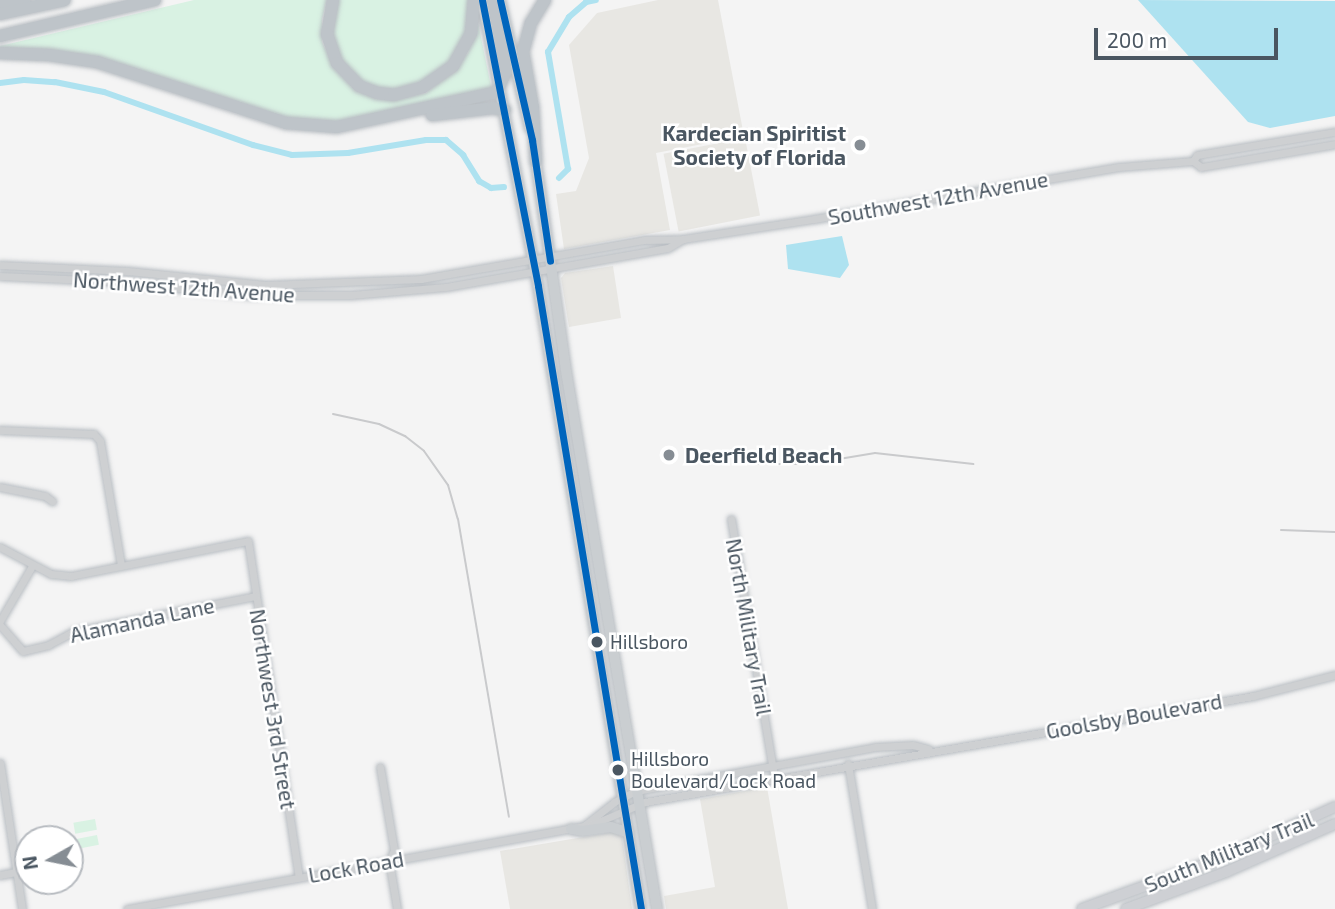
<!DOCTYPE html>
<html>
<head>
<meta charset="utf-8">
<style>
  body { margin:0 }
  #map { position:relative; width:1335px; height:909px; overflow:hidden; background:#f4f4f4; font-family:"Exo 2",sans-serif }
  div>[style] { position:absolute }
  [style*='--x'] { left:calc(var(--x)*1px); top:calc(var(--y)*1px); width:calc(var(--w)*1px); rotate:calc(var(--a)*1deg) }
  .commercial>* { inset:0; background:#e8e7e3; transform-origin:0 0 }
  .green>* { inset:0; background:#d9f2e3; transform-origin:0 0 }
  .water>* { inset:0; background:#aee2f0 }
  .canal>* { height:6px; margin:-3px; padding:0 3px; transform-origin:3px; border-radius:3px; background:#aee2f0 }
  .roads { filter:drop-shadow(0 0 2px #b9bec3) drop-shadow(0 0 2px #b9bec3) }
  .street>* { height:7px; margin:-3.5px; padding:0 3.5px; transform-origin:3.5px; border-radius:3.5px; background:#ced0d2 }
  .secondary>* { height:10px; margin:-5px; padding:0 5px; transform-origin:5px; border-radius:5px; background:#ced0d4 }
  .primary>* { height:10px; margin:-5px; padding:0 5px; transform-origin:5px; border-radius:5px; background:#caced1 }
  .highway>* { height:12px; margin:-6px; padding:0 6px; transform-origin:6px; border-radius:6px; background:#bec4c9 }
  .rail>* { height:2px; margin:-1px; padding:0 1px; transform-origin:1px; border-radius:1px; background:#c9cacc }
  .bus-1>* { height:7px; margin:-3.5px; padding:0 3.5px; transform-origin:3.5px; border-radius:3.5px; background:#0065bd }
  .dots>* { width:19px; height:19px; translate:-50% -50%; box-sizing:border-box; border:4px solid #fff; border-radius:50% }
  span { translate:-50% -50%; white-space:nowrap; text-align:center; line-height:1.15; -webkit-text-stroke:5px #fff; paint-order:stroke }
  .bus-label { font-size:19px; color:#4a5661 }
  .left { translate:0 -50%; text-align:left }
  .poi-label { font-size:21px; color:#4a5661; font-weight:700 }
  .right { translate:-100% -50%; text-align:right }
  .street-label { font-size:21px; color:#4a5661 }
  .north { position:absolute; left:14px; top:825px; width:70px; height:70px; box-sizing:border-box; background:#fff; border:2px solid #b7bbc0; border-radius:50%; rotate:261deg; font-size:19px; font-weight:700; line-height:28px; text-align:center; color:#4a5661 }
  .north::after { content:''; display:block; margin:auto; width:24px; height:32px; background:#868d94; clip-path:polygon(50% 0,100% 100%,50% 72%,0 100%) }
  .scale { position:absolute; left:1094px; top:28px; width:184px; height:32px; box-sizing:border-box; border:4px solid #4a5661; border-top:0; padding-left:9px; font-size:21px; line-height:24px; white-space:nowrap; color:#4a5661; -webkit-text-stroke:5px #fff; paint-order:stroke }
</style>
</head>
<body>
<div id="map">
  <div class="commercial">
    <div style="clip-path:polygon(658px 0,718px 0,744px 136px,656px 153px,670px 230px,564px 249px,556px 194px,576px 191px,589px 158px,569px 45px,597px 13px)"></div>
    <div style="left:745px;top:138px;width:79px;height:83px;rotate:79deg"></div>
    <div style="clip-path:polygon(613px 266px,621px 318px,569px 327px,561px 278px,565px 273px)"></div>
    <div style="clip-path:polygon(767px 787px,788px 909px,666px 909px,664px 896px,715px 887px,700px 799px)"></div>
    <div style="clip-path:polygon(613px 832px,622px 837px,632px 909px,510px 909px,500px 851px)"></div>
  </div>
  <div class="green">
    <div style="clip-path:polygon(194px 0,327px 0,322px 19px,322px 42px,335px 70px,357px 90px,397px 100px,426px 93px,452px 73px,468px 53px,477px 18px,492px 91px,344px 122px,296px 122px,168px 81px,0 50px,0 46px)"></div>
    <div style="clip-path:polygon(336px 0,470px 0,467px 28px,454px 59px,416px 88px,380px 91px,349px 74px,332px 45px)"></div>
    <div style="left:95px;top:819px;width:11px;height:22px;rotate:80deg"></div>
    <div style="left:97px;top:835px;width:10px;height:21px;rotate:79deg"></div>
  </div>
  <div class="water">
    <div style="clip-path:polygon(1138px 0,1335px 1px,1335px 116px,1270px 128px,1248px 122px)"></div>
    <div style="clip-path:polygon(842px 236px,849px 265px,840px 278px,788px 269px,786px 245px)"></div>
  </div>
  <div class="canal">
    <div style="--x:0;--y:83;--w:24;--a:-7"></div>
    <div style="--x:24;--y:80;--w:31;--a:4"></div>
    <div style="--x:55;--y:82;--w:50;--a:11.5"></div>
    <div style="--x:104;--y:92;--w:158;--a:19.6"></div>
    <div style="--x:253;--y:145;--w:40;--a:14.4"></div>
    <div style="--x:292;--y:155;--w:56;--a:-2"></div>
    <div style="--x:348;--y:153;--w:79;--a:-9.5"></div>
    <div style="--x:426;--y:140;--w:20;--a:0"></div>
    <div style="--x:446;--y:140;--w:23;--a:41"></div>
    <div style="--x:463;--y:155;--w:31;--a:58"></div>
    <div style="--x:479;--y:181;--w:14;--a:30"></div>
    <div style="--x:491;--y:188;--w:13;--a:-4"></div>
    <div style="--x:559;--y:178;--w:13;--a:-45"></div>
    <div style="--x:568;--y:169;--w:119;--a:-99.7"></div>
    <div style="--x:548;--y:52;--w:41;--a:-59"></div>
    <div style="--x:569;--y:17;--w:23;--a:-41"></div>
    <div style="--x:586;--y:2;--w:10;--a:-11"></div>
  </div>
  <div class="roads">
    <div class="street">
      <div style="--x:1193;--y:161;--w:7;--a:-56"></div>
      <div style="--x:1197;--y:155;--w:140;--a:-9.5"></div>
      <div style="--x:0;--y:265;--w:128;--a:2.7"></div>
      <div style="--x:128;--y:271;--w:139;--a:5.8"></div>
      <div style="--x:266;--y:285;--w:155;--a:-2.2"></div>
      <div style="--x:421;--y:279;--w:226;--a:-9.9"></div>
      <div style="--x:644;--y:240;--w:39;--a:-1"></div>
      <div style="--x:683;--y:239;--w:133;--a:-8.7"></div>
      <div style="--x:814;--y:219;--w:309;--a:-9.7"></div>
      <div style="--x:1119;--y:167;--w:74;--a:-4.6"></div>
      <div style="--x:1193;--y:161;--w:10;--a:37"></div>
      <div style="--x:1201;--y:167;--w:136;--a:-9.7"></div>
      <div style="--x:0;--y:276;--w:107;--a:2.7"></div>
      <div style="--x:107;--y:281;--w:143;--a:5.6"></div>
      <div style="--x:249;--y:295;--w:102;--a:0"></div>
      <div style="--x:351;--y:295;--w:95;--a:-4.8"></div>
      <div style="--x:446;--y:287;--w:225;--a:-10"></div>
      <div style="--x:668;--y:248;--w:17;--a:-31"></div>
      <div style="--x:0;--y:430;--w:94;--a:2.4"></div>
      <div style="--x:94;--y:434;--w:9;--a:49"></div>
      <div style="--x:100;--y:441;--w:126;--a:80.4"></div>
      <div style="--x:0;--y:487;--w:46;--a:11.3"></div>
      <div style="--x:45;--y:496;--w:9;--a:36"></div>
      <div style="--x:731;--y:519;--w:262;--a:80.5"></div>
      <div style="--x:0;--y:547;--w:58;--a:27.9"></div>
      <div style="--x:51;--y:574;--w:20;--a:6"></div>
      <div style="--x:71;--y:576;--w:180;--a:-11.2"></div>
      <div style="--x:248;--y:541;--w:340;--a:81.4"></div>
      <div style="--x:0;--y:621;--w:64;--a:-59.8"></div>
      <div style="--x:0;--y:625;--w:35;--a:49"></div>
      <div style="--x:23;--y:651;--w:26;--a:-13"></div>
      <div style="--x:48;--y:645;--w:27;--a:-28"></div>
      <div style="--x:72;--y:632;--w:187;--a:-11.1"></div>
      <div style="--x:0;--y:763;--w:148;--a:81.4"></div>
      <div style="--x:848;--y:764;--w:147;--a:80.6"></div>
      <div style="--x:380;--y:767;--w:84;--a:80.4"></div>
      <div style="--x:394;--y:850;--w:12;--a:114"></div>
      <div style="--x:389;--y:861;--w:49;--a:80.5"></div>
      <div style="--x:585;--y:825;--w:37;--a:-38"></div>
      <div style="--x:614;--y:802;--w:25;--a:-27"></div>
      <div style="--x:636;--y:791;--w:243;--a:-10.4"></div>
      <div style="--x:875;--y:747;--w:38;--a:-3"></div>
      <div style="--x:913;--y:745;--w:16;--a:15"></div>
      <div style="--x:0;--y:875;--w:16;--a:-11"></div>
      <div style="--x:127;--y:909;--w:472;--a:-10.3"></div>
      <div style="--x:591;--y:825;--w:59;--a:-23.1"></div>
      <div style="--x:645;--y:802;--w:617;--a:-9.89"></div>
      <div style="--x:1253;--y:696;--w:85;--a:-14.4"></div>
    </div>
    <div class="secondary">
      <div style="--x:1082;--y:909;--w:149;--a:-20"></div>
      <div style="--x:1222;--y:858;--w:124;--a:-24.3"></div>
      <div style="--x:1126;--y:909;--w:107;--a:-20.3"></div>
      <div style="--x:1226;--y:872;--w:119;--a:-23.8"></div>
    </div>
    <div class="primary">
      <div style="--x:482;--y:0;--w:291;--a:78.9"></div>
      <div style="--x:538;--y:286;--w:631;--a:80.61"></div>
      <div style="--x:500;--y:0;--w:132;--a:76.9"></div>
      <div style="--x:535;--y:155;--w:224;--a:81.8"></div>
      <div style="--x:567;--y:377;--w:540;--a:80.4"></div>
      <div style="--x:571;--y:829;--w:11;--a:10"></div>
      <div style="--x:582;--y:831;--w:29;--a:-8"></div>
      <div style="--x:611;--y:827;--w:19;--a:18"></div>
    </div>
    <div class="highway">
      <div style="--x:333;--y:0;--w:35;--a:100"></div>
      <div style="--x:327;--y:34;--w:31;--a:71"></div>
      <div style="--x:337;--y:63;--w:32;--a:46"></div>
      <div style="--x:359;--y:86;--w:19;--a:21"></div>
      <div style="--x:377;--y:93;--w:17;--a:7"></div>
      <div style="--x:394;--y:95;--w:30;--a:-15"></div>
      <div style="--x:423;--y:87;--w:37;--a:-35"></div>
      <div style="--x:453;--y:66;--w:38;--a:-61"></div>
      <div style="--x:471;--y:33;--w:33;--a:-85"></div>
      <div style="--x:0;--y:5;--w:25;--a:-12"></div>
      <div style="--x:0;--y:14;--w:66;--a:-12.2"></div>
      <div style="--x:0;--y:36;--w:159;--a:-13.1"></div>
      <div style="--x:0;--y:53;--w:49;--a:2.3"></div>
      <div style="--x:49;--y:55;--w:49;--a:8.3"></div>
      <div style="--x:97;--y:62;--w:199;--a:17.9"></div>
      <div style="--x:286;--y:123;--w:51;--a:4.5"></div>
      <div style="--x:337;--y:127;--w:164;--a:-12.3"></div>
      <div style="--x:497;--y:92;--w:23;--a:-67"></div>
      <div style="--x:506;--y:71;--w:72;--a:-100.4"></div>
      <div style="--x:432;--y:115;--w:61;--a:-6.5"></div>
      <div style="--x:493;--y:108;--w:12;--a:9"></div>
      <div style="--x:536;--y:162;--w:54;--a:-93.2"></div>
      <div style="--x:533;--y:108;--w:57;--a:-100.1"></div>
      <div style="--x:523;--y:52;--w:30;--a:-75"></div>
      <div style="--x:531;--y:23;--w:27;--a:-59"></div>
    </div>
  </div>
  <div class="rail">
    <div style="--x:333;--y:414;--w:47;--a:12.3"></div>
    <div style="--x:379;--y:424;--w:29;--a:25"></div>
    <div style="--x:405;--y:436;--w:24;--a:38"></div>
    <div style="--x:424;--y:451;--w:42;--a:54.8"></div>
    <div style="--x:448;--y:485;--w:35;--a:74"></div>
    <div style="--x:458;--y:519;--w:302;--a:80.3"></div>
    <div style="--x:758;--y:464;--w:51;--a:0"></div>
    <div style="--x:809;--y:464;--w:67;--a:-9.5"></div>
    <div style="--x:875;--y:453;--w:99;--a:6.4"></div>
    <div style="--x:1281;--y:530;--w:54;--a:2.1"></div>
  </div>
  <div class="bus-1">
    <div style="--x:482;--y:0;--w:291;--a:78.9"></div>
    <div style="--x:538;--y:286;--w:631;--a:80.61"></div>
    <div style="--x:500;--y:0;--w:144;--a:77.1"></div>
    <div style="--x:532;--y:140;--w:122;--a:81.5"></div>
  </div>
  <div class="dots">
    <div style="left:860px;top:145px;background:#868d94"></div>
    <div style="left:669px;top:455px;background:#868d94"></div>
    <div style="left:597px;top:642px;background:#4a5661"></div>
    <div style="left:618px;top:770px;background:#4a5661"></div>
  </div>
  <div class="bus-label">
    <span class="left" style="left:610px;top:642px">Hillsboro</span>
    <span class="left" style="left:631px;top:770px">Hillsboro<br>Boulevard/Lock Road</span>
  </div>
  <div class="poi-label">
    <span class="right" style="left:846px;top:145px">Kardecian Spiritist<br>Society of Florida</span>
    <span class="left" style="left:685px;top:455px">Deerfield Beach</span>
  </div>
  <div class="street-label">
    <span style="left:938px;top:198px;rotate:-10deg">Southwest 12th Avenue</span>
    <span style="left:184px;top:287px;rotate:4deg">Northwest 12th Avenue</span>
    <span style="left:142px;top:620px;rotate:-12deg">Alamanda Lane</span>
    <span style="left:749px;top:627px;rotate:80deg">North Military Trail</span>
    <span style="left:273px;top:709px;rotate:81deg">Northwest 3rd Street</span>
    <span style="left:1134px;top:716px;rotate:-10deg">Goolsby Boulevard</span>
    <span style="left:1229px;top:852px;rotate:-22deg">South Military Trail</span>
    <span style="left:356px;top:867px;rotate:-10deg">Lock Road</span>
  </div>
  <div class="north">N</div>
  <div class="scale">200 m</div>
</div>
</body>
</html>
